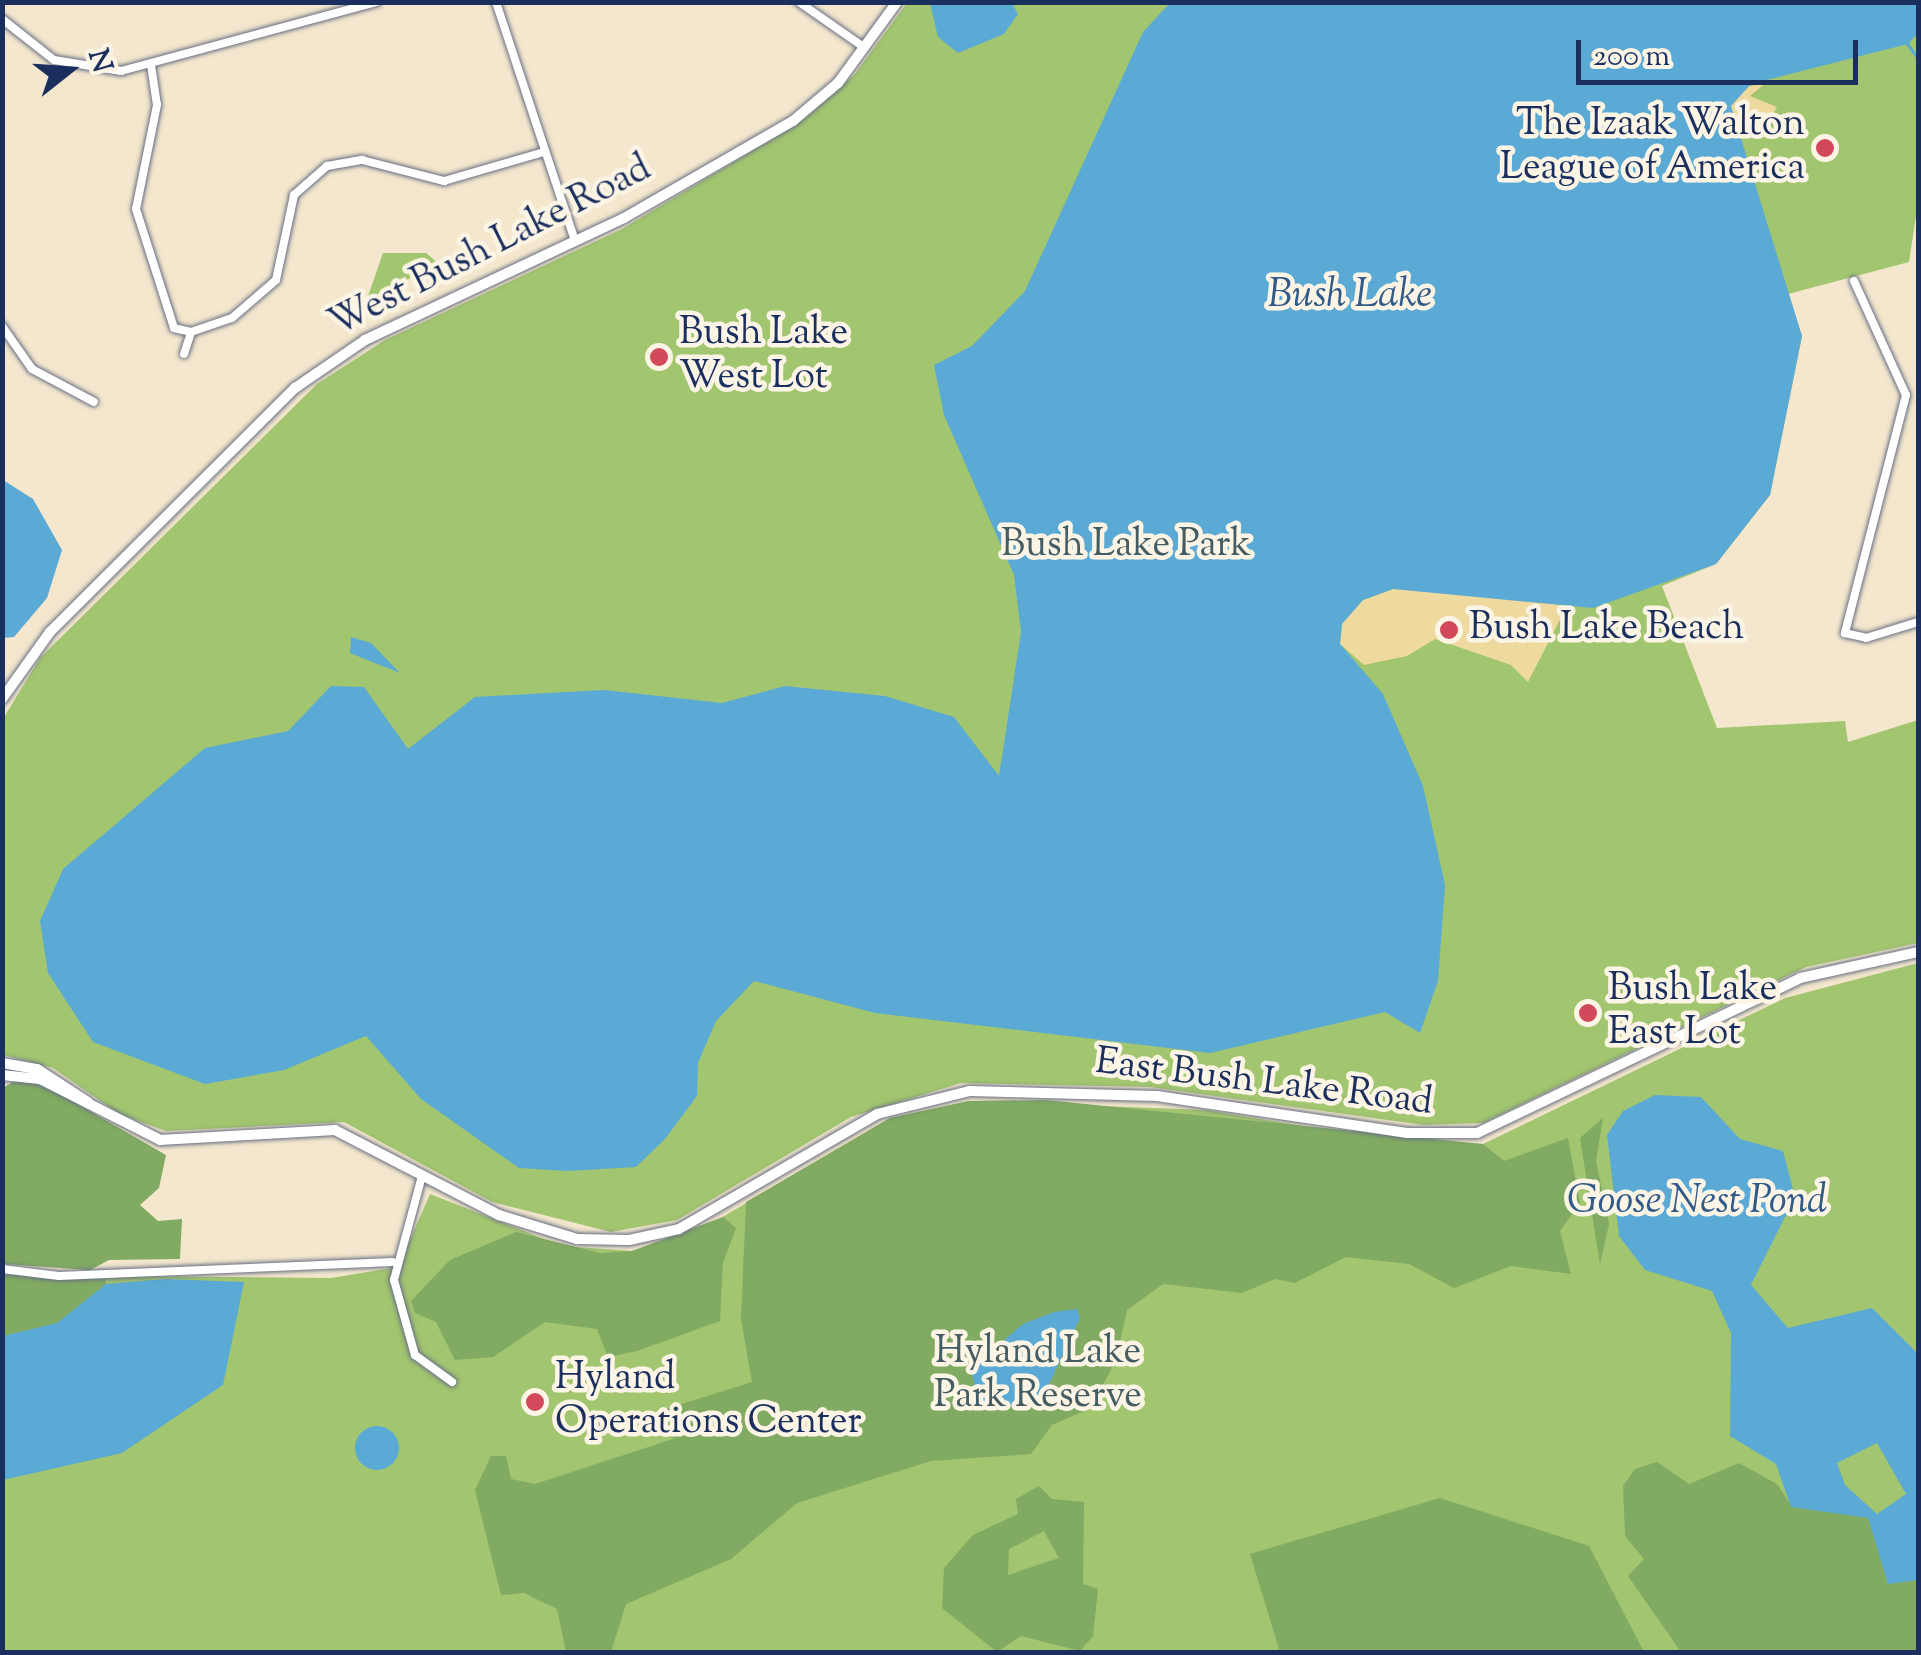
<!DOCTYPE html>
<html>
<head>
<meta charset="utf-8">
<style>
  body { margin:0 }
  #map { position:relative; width:1921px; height:1655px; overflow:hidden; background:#f4e7cd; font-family:"Sorts Mill Goudy",serif }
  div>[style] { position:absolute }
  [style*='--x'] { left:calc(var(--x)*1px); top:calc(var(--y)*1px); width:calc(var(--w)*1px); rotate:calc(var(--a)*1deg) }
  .green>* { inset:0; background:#a2c56f }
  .forest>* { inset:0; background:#81aa62 }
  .sand>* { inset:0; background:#eeda9e }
  .water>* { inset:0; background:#5baad5 }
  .round { border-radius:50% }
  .stream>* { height:2.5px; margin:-1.25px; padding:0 1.25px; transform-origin:1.25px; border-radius:1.25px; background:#5baad5 }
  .roads { filter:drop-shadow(0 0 2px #676f85) drop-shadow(0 0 2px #676f85) }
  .minor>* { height:8px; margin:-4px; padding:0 4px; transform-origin:4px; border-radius:4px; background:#fff }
  .tertiary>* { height:10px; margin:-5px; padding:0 5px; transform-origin:5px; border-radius:5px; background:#fff }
  .dots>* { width:28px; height:28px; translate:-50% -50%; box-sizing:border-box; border:5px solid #fcf5e5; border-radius:50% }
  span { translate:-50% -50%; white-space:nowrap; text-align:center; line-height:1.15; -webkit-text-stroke:9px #fcf5e5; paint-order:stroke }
  .poi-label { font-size:38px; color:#1b2f5e }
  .right { translate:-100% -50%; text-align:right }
  .left { translate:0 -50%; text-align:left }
  .street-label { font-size:38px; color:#1b2f5e }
  .park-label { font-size:38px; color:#445c63 }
  .water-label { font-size:40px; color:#315a88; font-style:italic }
  .frame { position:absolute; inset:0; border:5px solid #1b2f5e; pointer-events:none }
  .north { position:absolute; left:20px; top:20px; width:100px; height:100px; -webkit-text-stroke:8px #fcf5e5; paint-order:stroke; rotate:73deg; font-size:28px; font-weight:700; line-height:40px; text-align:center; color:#1b2f5e }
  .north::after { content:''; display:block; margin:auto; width:35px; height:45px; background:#1b2f5e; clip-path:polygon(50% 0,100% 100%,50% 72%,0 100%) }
  .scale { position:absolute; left:1576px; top:40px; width:282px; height:45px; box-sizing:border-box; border:5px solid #1b2f5e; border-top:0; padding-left:12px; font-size:30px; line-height:35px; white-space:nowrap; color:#1b2f5e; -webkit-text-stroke:8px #fcf5e5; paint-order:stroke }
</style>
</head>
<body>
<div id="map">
  <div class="green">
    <div style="clip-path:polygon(907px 3px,1918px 3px,1918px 203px,1909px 262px,1788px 294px,1802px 336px,1770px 495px,1716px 564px,1662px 586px,1717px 728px,1845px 721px,1848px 742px,1918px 720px,1918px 943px,1806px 967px,1483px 1123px,1424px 1125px,1150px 1087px,961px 1083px,851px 1117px,677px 1220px,611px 1232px,492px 1202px,344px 1122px,166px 1131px,119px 1114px,53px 1068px,3px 1055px,3px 719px,40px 658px,317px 384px,385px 340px,622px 229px,794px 126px,854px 75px)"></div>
    <div style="clip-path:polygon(383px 253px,426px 253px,438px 263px,366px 302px)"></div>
    <div style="clip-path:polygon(1918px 963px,1918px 1652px,3px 1652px,2px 1275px,331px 1278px,398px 1267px,430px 1194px,562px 1246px,632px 1251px,704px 1228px,890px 1118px,969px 1101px,1206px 1110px,1399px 1142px,1483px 1144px,1785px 998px)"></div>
  </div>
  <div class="forest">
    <div style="clip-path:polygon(16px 1080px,46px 1086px,166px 1155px,159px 1188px,140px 1205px,158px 1221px,182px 1219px,180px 1259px,109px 1260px,90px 1270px,3px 1264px,3px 1088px)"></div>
    <div style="clip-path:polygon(1046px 1100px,1483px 1144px,1504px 1161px,1568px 1138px,1580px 1203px,1560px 1231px,1571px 1274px,1511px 1266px,1454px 1288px,1409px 1264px,1346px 1257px,1295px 1283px,1275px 1279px,1242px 1293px,1163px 1284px,1127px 1310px,1116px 1360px,1091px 1408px,1052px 1425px,1031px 1454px,931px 1461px,797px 1503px,731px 1559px,626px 1604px,611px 1652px,566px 1652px,557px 1609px,524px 1593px,501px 1595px,475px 1490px,491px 1456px,506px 1456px,511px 1479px,535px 1484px,673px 1439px,666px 1409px,752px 1382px,741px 1319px,746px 1202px,890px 1118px,969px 1101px)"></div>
    <div style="clip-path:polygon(1603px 1118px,1596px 1161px,1609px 1224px,1600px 1264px,1580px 1138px)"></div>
    <div style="clip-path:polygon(723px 1217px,736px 1228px,723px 1263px,720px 1321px,637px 1351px,608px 1357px,597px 1329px,545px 1322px,493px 1357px,455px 1360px,436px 1322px,415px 1313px,411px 1301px,450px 1260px,516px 1232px,600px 1253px,632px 1251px)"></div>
    <div style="clip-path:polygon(3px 1274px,105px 1279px,106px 1284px,57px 1323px,3px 1336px)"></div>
    <div style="clip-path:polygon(1657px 1462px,1689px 1484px,1739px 1463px,1777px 1484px,1792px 1507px,1868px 1517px,1888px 1584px,1918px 1580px,1918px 1652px,1681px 1652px,1628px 1576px,1644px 1559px,1625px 1536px,1623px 1486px,1635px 1469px)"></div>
    <div style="clip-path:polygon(evenodd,1039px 1486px,1052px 1499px,1084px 1502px,1083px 1584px,1098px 1589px,1093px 1636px,1080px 1651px,1021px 1636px,997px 1652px,942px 1608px,944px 1568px,973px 1535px,1018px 1514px,1016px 1499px,1039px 1486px,1044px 1531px,1059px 1558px,1008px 1575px,1009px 1549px,1044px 1531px)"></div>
    <div style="clip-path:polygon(1440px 1498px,1589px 1546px,1644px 1652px,1280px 1652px,1250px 1554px)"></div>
  </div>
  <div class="sand">
    <div style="clip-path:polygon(1767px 82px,1750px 96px,1777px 107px,1767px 124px,1740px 116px,1740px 145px,1731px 106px,1743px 88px)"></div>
    <div style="clip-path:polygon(1393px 589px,1460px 590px,1567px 606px,1528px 682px,1511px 665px,1435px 639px,1407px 656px,1364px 665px,1340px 644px,1342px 623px,1363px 600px)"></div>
  </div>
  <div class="water">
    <div style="clip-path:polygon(1171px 2px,1918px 3px,1918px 33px,1908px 44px,1751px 84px,1731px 106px,1802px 336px,1770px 495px,1716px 564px,1593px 608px,1393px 589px,1363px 600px,1342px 624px,1340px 644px,1383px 694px,1423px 786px,1445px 885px,1438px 981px,1420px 1033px,1385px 1012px,1210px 1053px,875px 1013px,754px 981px,716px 1021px,698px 1063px,697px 1096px,665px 1139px,636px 1167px,567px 1171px,519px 1168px,421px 1099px,366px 1036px,284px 1070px,205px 1084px,93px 1042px,48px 973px,40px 921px,63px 869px,205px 748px,288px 731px,331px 686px,364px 687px,408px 749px,475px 697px,604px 690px,722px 703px,785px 686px,885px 696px,954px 717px,999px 776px,1021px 632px,1014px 575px,944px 415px,934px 365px,972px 346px,1025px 291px,1143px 32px)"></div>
    <div style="clip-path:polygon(930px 3px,1012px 3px,1018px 14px,1004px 34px,958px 53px,938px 37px)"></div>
    <div style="clip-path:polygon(3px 480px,33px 499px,62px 550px,47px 598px,14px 637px,3px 638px)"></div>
    <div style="clip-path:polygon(351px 637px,371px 643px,400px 673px,350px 653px)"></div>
    <div style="clip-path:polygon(evenodd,1655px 1095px,1701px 1097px,1740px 1139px,1783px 1151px,1795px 1197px,1751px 1285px,1788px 1328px,1872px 1308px,1918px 1354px,1918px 1580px,1888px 1584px,1868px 1518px,1791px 1507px,1776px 1464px,1730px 1436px,1731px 1333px,1712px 1291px,1645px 1270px,1619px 1236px,1607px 1135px,1623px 1111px,1655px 1095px,1877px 1443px,1906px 1494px,1877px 1514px,1845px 1485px,1837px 1463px,1877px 1443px)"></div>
    <div style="clip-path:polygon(165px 1279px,244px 1282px,223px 1385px,122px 1453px,3px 1480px,3px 1336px,57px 1323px,106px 1284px)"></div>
    <div style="clip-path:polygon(1054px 1312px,1077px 1309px,1080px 1318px,1043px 1397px,1003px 1408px,978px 1400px,971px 1369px,1023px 1324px)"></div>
    <div class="round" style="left:355px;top:1426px;width:44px;height:44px"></div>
  </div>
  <div class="stream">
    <div style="--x:1907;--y:43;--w:19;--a:54"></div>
  </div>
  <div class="roads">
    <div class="minor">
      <div style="--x:496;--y:2;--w:252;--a:71.7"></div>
      <div style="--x:799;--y:2;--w:80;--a:34.9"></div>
      <div style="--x:2;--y:19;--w:66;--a:38.3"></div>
      <div style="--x:54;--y:60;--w:68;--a:9.3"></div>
      <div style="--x:121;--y:71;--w:265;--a:-15.1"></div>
      <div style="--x:151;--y:65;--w:40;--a:81.5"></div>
      <div style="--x:157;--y:105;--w:106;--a:101.4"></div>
      <div style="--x:136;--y:209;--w:125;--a:72.3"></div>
      <div style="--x:174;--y:328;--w:17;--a:13"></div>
      <div style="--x:191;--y:332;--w:43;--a:-18.9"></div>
      <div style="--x:232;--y:318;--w:58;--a:-40.8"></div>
      <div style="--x:276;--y:280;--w:87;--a:-78"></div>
      <div style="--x:294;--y:195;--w:44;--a:-41.3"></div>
      <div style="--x:327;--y:166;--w:36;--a:-10"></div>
      <div style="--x:362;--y:160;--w:85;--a:14.4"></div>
      <div style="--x:444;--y:181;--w:104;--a:-16.2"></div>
      <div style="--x:1854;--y:281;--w:125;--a:65.5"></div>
      <div style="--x:1906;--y:395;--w:246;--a:104.4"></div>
      <div style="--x:1845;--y:633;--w:22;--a:13"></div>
      <div style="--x:1866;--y:638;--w:54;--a:-17.1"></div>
      <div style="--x:2;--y:326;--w:52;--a:55.1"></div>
      <div style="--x:32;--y:369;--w:70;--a:28"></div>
      <div style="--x:184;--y:354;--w:23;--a:-72"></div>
      <div style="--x:422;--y:1176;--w:108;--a:105.1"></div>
      <div style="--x:394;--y:1280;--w:78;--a:74.4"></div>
      <div style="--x:415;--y:1355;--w:46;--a:36.1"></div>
      <div style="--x:2;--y:1269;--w:57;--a:7"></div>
      <div style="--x:59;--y:1276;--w:334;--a:-2.4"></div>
    </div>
    <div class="tertiary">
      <div style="--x:2;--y:699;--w:82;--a:-54.4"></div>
      <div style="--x:50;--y:632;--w:346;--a:-44.9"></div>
      <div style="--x:295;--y:388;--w:85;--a:-34.4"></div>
      <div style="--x:365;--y:340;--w:286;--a:-25.2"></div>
      <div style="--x:624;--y:218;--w:195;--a:-29.9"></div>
      <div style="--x:793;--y:121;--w:59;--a:-40.2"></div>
      <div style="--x:838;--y:83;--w:100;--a:-53.9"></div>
      <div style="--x:2;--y:1063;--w:36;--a:10"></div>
      <div style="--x:37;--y:1069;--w:61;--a:32.9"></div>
      <div style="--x:2;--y:1075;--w:38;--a:6"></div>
      <div style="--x:40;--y:1079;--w:135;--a:26.9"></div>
      <div style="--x:160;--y:1140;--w:175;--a:-3.3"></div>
      <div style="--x:335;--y:1130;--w:185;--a:27.4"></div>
      <div style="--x:499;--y:1215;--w:82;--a:17.1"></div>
      <div style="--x:577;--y:1239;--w:52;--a:1.1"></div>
      <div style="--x:629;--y:1240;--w:51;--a:-12.4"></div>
      <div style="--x:679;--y:1229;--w:229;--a:-30.1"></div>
      <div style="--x:877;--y:1114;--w:96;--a:-13.9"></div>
      <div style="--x:970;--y:1091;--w:187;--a:1.5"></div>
      <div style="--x:1157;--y:1096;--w:253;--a:8.4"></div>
      <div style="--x:1407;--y:1133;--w:70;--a:0"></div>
      <div style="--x:1477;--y:1133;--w:358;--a:-25.6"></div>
      <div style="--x:1800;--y:978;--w:121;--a:-12.4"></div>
    </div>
  </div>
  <div class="dots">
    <div style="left:1825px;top:148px;background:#d1495b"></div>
    <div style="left:659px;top:357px;background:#d1495b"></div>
    <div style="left:1449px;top:630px;background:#d1495b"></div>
    <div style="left:1588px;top:1013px;background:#d1495b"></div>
    <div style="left:535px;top:1402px;background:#d1495b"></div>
  </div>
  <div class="poi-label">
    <span class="right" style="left:1805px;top:148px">The Izaak Walton<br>League of America</span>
    <span class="left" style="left:679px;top:357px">Bush Lake<br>West Lot</span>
    <span class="left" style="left:1469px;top:630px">Bush Lake Beach</span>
    <span class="left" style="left:1608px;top:1013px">Bush Lake<br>East Lot</span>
    <span class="left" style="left:555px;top:1402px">Hyland<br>Operations Center</span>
  </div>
  <div class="street-label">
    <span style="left:491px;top:248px;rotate:-27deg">West Bush Lake Road</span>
    <span style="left:1264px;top:1084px;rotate:7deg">East Bush Lake Road</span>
  </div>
  <div class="park-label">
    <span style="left:1126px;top:547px">Bush Lake Park</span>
    <span style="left:1038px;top:1376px">Hyland Lake<br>Park Reserve</span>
  </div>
  <div class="water-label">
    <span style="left:1350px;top:297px">Bush Lake</span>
    <span style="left:1697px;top:1203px">Goose Nest Pond</span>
  </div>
  <div class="frame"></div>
  <div class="north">N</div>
  <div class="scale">200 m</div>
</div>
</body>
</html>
